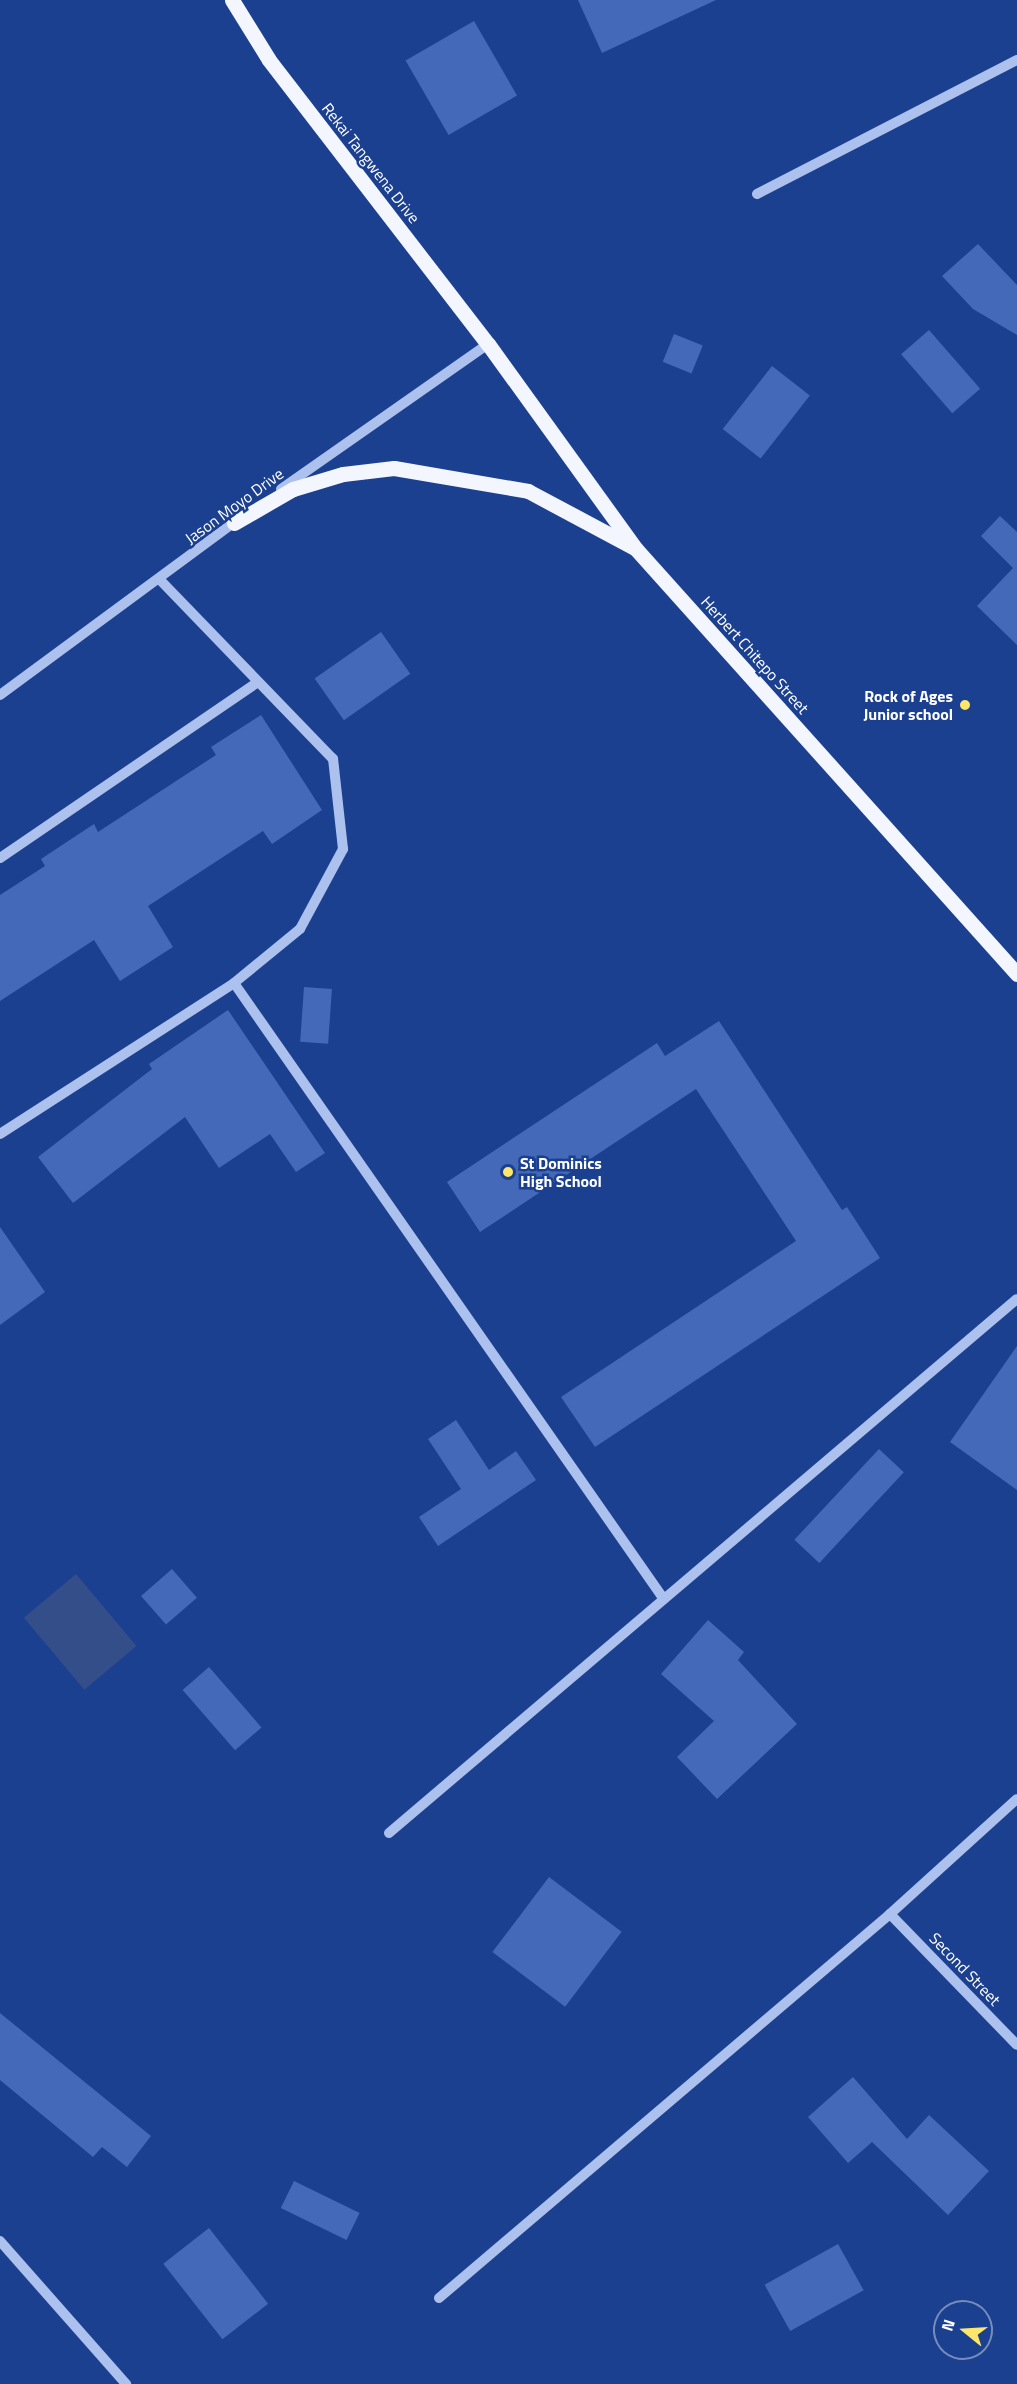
<!DOCTYPE html>
<html>
<head>
<meta charset="utf-8">
<style>
  body { margin:0 }
  #map { position:relative; width:1017px; height:2384px; overflow:hidden; background:#1c4090; font-family:"Titillium Web",sans-serif }
  div>[style] { position:absolute }
  [style*='--x'] { left:calc(var(--x)*1px); top:calc(var(--y)*1px); width:calc(var(--w)*1px); rotate:calc(var(--a)*1deg) }
  .water>* { inset:0; background:#344e8a; transform-origin:0 0 }
  .building>* { inset:0; background:#4469b8; transform-origin:0 0 }
  .minor>* { height:10px; margin:-5px; padding:0 5px; transform-origin:5px; border-radius:5px; background:#acc1ee }
  .major>* { height:15px; margin:-7.5px; padding:0 7.5px; transform-origin:7.5px; border-radius:7.5px; background:#f3f6ff }
  .dots>* { width:16px; height:16px; translate:-50% -50%; box-sizing:border-box; border:3px solid #1c4090; border-radius:50% }
  span { translate:-50% -50%; white-space:nowrap; text-align:center; line-height:1.15; -webkit-text-stroke:5px #1c4090; paint-order:stroke }
  .street-label { font-size:16px; color:#fff }
  .poi-label { font-size:16px; color:#fff; font-weight:700 }
  .right { translate:-100% -50%; text-align:right }
  .left { translate:0 -50%; text-align:left }
  .north { position:absolute; left:933px; top:2300px; width:60px; height:60px; box-sizing:border-box; background:#1c4090; border:2px solid #778cbc; border-radius:50%; rotate:288deg; font-size:16px; font-weight:700; line-height:24px; text-align:center; color:#fff }
  .north::after { content:''; display:block; margin:auto; width:21px; height:27px; background:#fee66a; clip-path:polygon(50% 0,100% 100%,50% 72%,0 100%) }
</style>
</head>
<body>
<div id="map">
  <div class="water">
    <div style="left:76px;top:1574px;width:94px;height:68px;rotate:50deg"></div>
  </div>
  <div class="building">
    <div style="clip-path:polygon(578px 0,716px 0,602px 53px)"></div>
    <div style="left:474px;top:21px;width:86px;height:79px;rotate:60deg"></div>
    <div style="clip-path:polygon(978px 244px,1017px 285px,1017px 335px,973px 309px,942px 276px)"></div>
    <div style="left:929px;top:330px;width:78px;height:37px;rotate:49deg"></div>
    <div style="left:674px;top:334px;width:31px;height:30px;rotate:22deg"></div>
    <div style="left:772px;top:366px;width:48px;height:80px;rotate:38deg"></div>
    <div style="clip-path:polygon(1000px 516px,1017px 532px,1017px 645px,977px 606px,1013px 568px,981px 536px)"></div>
    <div style="left:381px;top:632px;width:51px;height:81px;rotate:55deg"></div>
    <div style="clip-path:polygon(261px 715px,322px 810px,272px 844px,263px 831px,148px 906px,173px 947px,120px 981px,94px 940px,0 1001px,0 895px,45px 866px,41px 859px,94px 824px,98px 832px,216px 755px,211px 747px)"></div>
    <div style="left:304px;top:987px;width:28px;height:55px;rotate:4deg"></div>
    <div style="clip-path:polygon(228px 1010px,325px 1153px,296px 1172px,270px 1134px,219px 1168px,185px 1117px,73px 1203px,38px 1157px,152px 1069px,149px 1064px)"></div>
    <div style="clip-path:polygon(719px 1021px,842px 1210px,847px 1207px,880px 1258px,595px 1447px,561px 1397px,796px 1241px,696px 1089px,480px 1232px,447px 1182px,657px 1043px,665px 1056px)"></div>
    <div style="clip-path:polygon(0 1227px,45px 1292px,0 1325px)"></div>
    <div style="clip-path:polygon(1017px 1346px,1017px 1490px,950px 1442px)"></div>
    <div style="clip-path:polygon(456px 1420px,489px 1470px,516px 1451px,536px 1480px,438px 1546px,419px 1517px,461px 1489px,428px 1439px)"></div>
    <div style="left:879px;top:1449px;width:34px;height:124px;rotate:43deg"></div>
    <div style="left:172px;top:1569px;width:38px;height:41px;rotate:49deg"></div>
    <div style="clip-path:polygon(708px 1620px,744px 1652px,738px 1660px,797px 1724px,717px 1799px,677px 1757px,714px 1721px,661px 1674px)"></div>
    <div style="left:209px;top:1667px;width:80px;height:35px;rotate:49deg"></div>
    <div style="left:549px;top:1877px;width:91px;height:94px;rotate:37deg"></div>
    <div style="clip-path:polygon(0 2013px,151px 2136px,127px 2167px,102px 2147px,93px 2157px,0 2080px)"></div>
    <div style="clip-path:polygon(853px 2077px,907px 2139px,929px 2115px,989px 2171px,948px 2215px,872px 2142px,848px 2163px,808px 2117px)"></div>
    <div style="left:294px;top:2181px;width:73px;height:30px;rotate:26deg"></div>
    <div style="left:209px;top:2228px;width:96px;height:58px;rotate:52deg"></div>
    <div style="left:838px;top:2244px;width:53px;height:84px;rotate:61deg"></div>
  </div>
  <div class="minor">
    <div style="--x:757;--y:194;--w:292;--a:-27.3"></div>
    <div style="--x:281;--y:489;--w:253;--a:-35"></div>
    <div style="--x:0;--y:695;--w:297;--a:-36.4"></div>
    <div style="--x:0;--y:858;--w:312;--a:-34.3"></div>
    <div style="--x:234;--y:983;--w:750;--a:55.1"></div>
    <div style="--x:0;--y:1134;--w:278;--a:-32.8"></div>
    <div style="--x:234;--y:983;--w:85;--a:-39.3"></div>
    <div style="--x:300;--y:929;--w:91;--a:-61.7"></div>
    <div style="--x:343;--y:849;--w:91;--a:-96.3"></div>
    <div style="--x:333;--y:759;--w:249;--a:-134"></div>
    <div style="--x:389;--y:1833;--w:824;--a:-40.38"></div>
    <div style="--x:890;--y:1914;--w:182;--a:45.9"></div>
    <div style="--x:0;--y:2241;--w:191;--a:48.6"></div>
    <div style="--x:439;--y:2298;--w:592;--a:-40.41"></div>
    <div style="--x:890;--y:1914;--w:171;--a:-42.2"></div>
  </div>
  <div class="major">
    <div style="--x:232;--y:0;--w:70;--a:58.3"></div>
    <div style="--x:269;--y:60;--w:359;--a:52.4"></div>
    <div style="--x:488;--y:344;--w:253;--a:54.2"></div>
    <div style="--x:636;--y:549;--w:571;--a:48.12"></div>
    <div style="--x:234;--y:523;--w:68;--a:-30"></div>
    <div style="--x:293;--y:489;--w:52;--a:-16.7"></div>
    <div style="--x:343;--y:474;--w:51;--a:-6.7"></div>
    <div style="--x:394;--y:468;--w:136;--a:9.7"></div>
    <div style="--x:528;--y:491;--w:119;--a:28.1"></div>
  </div>
  <div class="dots">
    <div style="left:965px;top:705px;background:#fee66a"></div>
    <div style="left:508px;top:1172px;background:#fee66a"></div>
  </div>
  <div class="street-label">
    <span style="left:371px;top:163px;rotate:52deg">Rekai Tangwena Drive</span>
    <span style="left:234px;top:506px;rotate:-36deg">Jason Moyo Drive</span>
    <span style="left:755px;top:655px;rotate:48deg">Herbert Chitepo Street</span>
    <span style="left:965px;top:1969px;rotate:46deg">Second Street</span>
  </div>
  <div class="poi-label">
    <span class="right" style="left:953px;top:705px">Rock of Ages<br>Junior school</span>
    <span class="left" style="left:520px;top:1172px">St Dominics<br>High School</span>
  </div>
  <div class="north">N</div>
</div>
</body>
</html>
